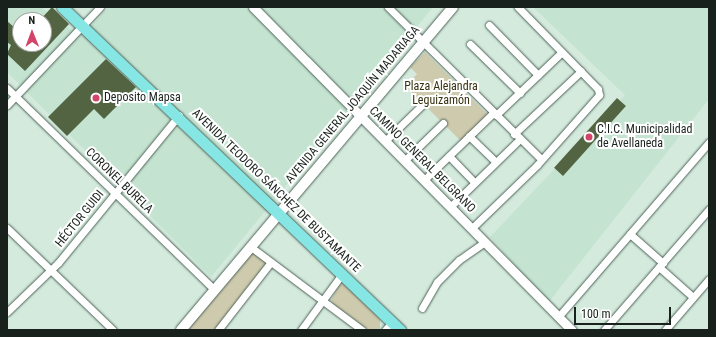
<!DOCTYPE html>
<html>
<head>
<meta charset="utf-8">
<style>
  body { margin:0 }
  #map { position:relative; width:716px; height:337px; overflow:hidden; background:#d3eadd; font-family:"Roboto Condensed",sans-serif }
  div>[style] { position:absolute }
  [style*='--x'] { left:calc(var(--x)*1px); top:calc(var(--y)*1px); width:calc(var(--w)*1px); rotate:calc(var(--a)*1deg) }
  .built>* { inset:0; background:#c4e3d1 }
  .green>* { inset:0; background:#cecaad }
  .building>* { inset:0; background:#536443; transform-origin:0 0 }
  .roads { filter:drop-shadow(0 0 1px #4e6257) drop-shadow(0 0 1px #4e6257) }
  .minor>* { height:7px; margin:-3.5px; padding:0 3.5px; transform-origin:3.5px; border-radius:3.5px; background:#fff }
  .tertiary>* { height:9px; margin:-4.5px; padding:0 4.5px; transform-origin:4.5px; border-radius:4.5px; background:#fff }
  .secondary>* { height:10px; margin:-5px; padding:0 5px; transform-origin:5px; border-radius:5px; background:#fff }
  .primary>* { height:11px; margin:-5.5px; padding:0 5.5px; transform-origin:5.5px; border-radius:5.5px; background:#85e6e3 }
  .dots>* { width:11px; height:11px; translate:-50% -50%; box-sizing:border-box; border:2px solid #fff; border-radius:50% }
  span { translate:-50% -50%; white-space:nowrap; text-align:center; line-height:1.15; -webkit-text-stroke:4px #fff; paint-order:stroke }
  .park-label { font-size:12px; color:#36300f }
  .poi-label { font-size:12px; color:#18211c }
  .left { translate:0 -50%; text-align:left }
  .street-label { font-size:12px; color:#18211c }
  .frame { position:absolute; inset:0; border:8px solid #18211c; pointer-events:none }
  .north { position:absolute; left:12px; top:12px; width:40px; height:40px; box-sizing:border-box; background:#fff; border:1px solid #a3a6a4; border-radius:50%; rotate:359deg; font-size:11px; font-weight:700; line-height:16px; text-align:center; color:#18211c }
  .north::after { content:''; display:block; margin:auto; width:14px; height:18px; background:#d34469; clip-path:polygon(50% 0,100% 100%,50% 72%,0 100%) }
  .scale { position:absolute; left:574px; top:307px; width:97px; height:18px; box-sizing:border-box; border:2px solid #18211c; border-top:0; padding-left:5px; font-size:12px; line-height:14px; white-space:nowrap; color:#18211c; -webkit-text-stroke:3px #fff; paint-order:stroke }
</style>
</head>
<body>
<div id="map">
  <div class="built">
    <div style="clip-path:polygon(evenodd,7px 7px,41px 7px,81px 37px,108px 7px,433px 7px,211px 277px,7px 72px,7px 7px,20px 20px,44px 20px,44px 44px,20px 44px,20px 20px)"></div>
    <div style="clip-path:polygon(533px 7px,709px 7px,709px 99px,548px 303px,490px 237px,625px 95px)"></div>
  </div>
  <div class="green">
    <div style="clip-path:polygon(425px 52px,489px 116px,462px 142px,405px 86px,417px 74px,410px 67px)"></div>
    <div style="clip-path:polygon(251px 247px,271px 262px,218px 330px,181px 330px)"></div>
    <div style="clip-path:polygon(346px 284px,380px 319px,380px 330px,369px 330px,333px 304px,331px 300px,339px 285px)"></div>
  </div>
  <div class="building">
    <div style="clip-path:polygon(52px 7px,69px 24px,25px 71px,7px 54px,11px 45px,7px 42px,7px 21px,15px 28px,20px 23px,20px 44px,44px 44px,44px 20px,40px 20px)"></div>
    <div style="clip-path:polygon(106px 59px,136px 87px,104px 119px,94px 109px,67px 136px,48px 117px)"></div>
    <div style="left:617px;top:98px;width:12px;height:94px;rotate:42deg"></div>
  </div>
  <div class="roads">
    <div class="minor">
      <div style="--x:388;--y:7;--w:216;--a:44.8"></div>
      <div style="--x:489;--y:25;--w:70;--a:45.6"></div>
      <div style="--x:470;--y:44;--w:70;--a:44.4"></div>
      <div style="--x:7;--y:88;--w:290;--a:44.2"></div>
      <div style="--x:7;--y:105;--w:135;--a:-46.5"></div>
      <div style="--x:496;--y:115;--w:91;--a:-43.7"></div>
      <div style="--x:514;--y:134;--w:92;--a:-43.2"></div>
      <div style="--x:469;--y:136;--w:37;--a:44"></div>
      <div style="--x:386;--y:140;--w:52;--a:-44.2"></div>
      <div style="--x:449;--y:156;--w:37;--a:46"></div>
      <div style="--x:405;--y:160;--w:53;--a:-44.2"></div>
      <div style="--x:425;--y:179;--w:95;--a:-44.1"></div>
      <div style="--x:451;--y:206;--w:96;--a:-44.2"></div>
      <div style="--x:7;--y:228;--w:147;--a:43.9"></div>
      <div style="--x:472;--y:228;--w:91;--a:-44.1"></div>
      <div style="--x:537;--y:165;--w:94;--a:-48.5"></div>
      <div style="--x:599;--y:95;--w:6;--a:-99"></div>
      <div style="--x:598;--y:89;--w:115;--a:-134.3"></div>
      <div style="--x:630;--y:234;--w:44;--a:41.3"></div>
      <div style="--x:251;--y:247;--w:139;--a:36.8"></div>
      <div style="--x:659;--y:267;--w:45;--a:41.4"></div>
      <div style="--x:422;--y:308;--w:30;--a:-60"></div>
      <div style="--x:437;--y:282;--w:31;--a:-45"></div>
      <div style="--x:459;--y:260;--w:32;--a:-35"></div>
      <div style="--x:7;--y:312;--w:71;--a:-43.9"></div>
      <div style="--x:58;--y:263;--w:191;--a:-50.7"></div>
      <div style="--x:559;--y:316;--w:230;--a:-49.2"></div>
      <div style="--x:218;--y:330;--w:86;--a:-52.1"></div>
      <div style="--x:301;--y:330;--w:69;--a:-53.8"></div>
      <div style="--x:385;--y:330;--w:11;--a:-49"></div>
      <div style="--x:604;--y:330;--w:160;--a:-49"></div>
      <div style="--x:665;--y:330;--w:67;--a:-49.2"></div>
    </div>
    <div class="tertiary">
      <div style="--x:253;--y:7;--w:454;--a:45.4"></div>
    </div>
    <div class="secondary">
      <div style="--x:181;--y:330;--w:422;--a:-49.9"></div>
    </div>
    <div class="primary">
      <div style="--x:62;--y:7;--w:468;--a:43.7"></div>
    </div>
  </div>
  <div class="dots">
    <div style="left:96px;top:98px;background:#d34469"></div>
    <div style="left:589px;top:137px;background:#d34469"></div>
  </div>
  <div class="park-label">
    <span style="left:441px;top:94px">Plaza Alejandra<br>Leguizamón</span>
  </div>
  <div class="poi-label">
    <span class="left" style="left:104px;top:98px">Deposito Mapsa</span>
    <span class="left" style="left:597px;top:137px">C.I.C. Municipalidad<br>de Avellaneda</span>
  </div>
  <div class="street-label">
    <span style="left:353px;top:105px;rotate:-50deg">AVENIDA GENERAL JOAQUÍN MADARIAGA</span>
    <span style="left:422px;top:160px;rotate:45deg">CAMINO GENERAL BELGRANO</span>
    <span style="left:119px;top:181px;rotate:44deg">CORONEL BURELA</span>
    <span style="left:276px;top:191px;rotate:44deg">AVENIDA TEODORO SÁNCHEZ DE BUSTAMANTE</span>
    <span style="left:80px;top:219px;rotate:-51deg">HÉCTOR GUIDI</span>
  </div>
  <div class="frame"></div>
  <div class="north">N</div>
  <div class="scale">100 m</div>
</div>
</body>
</html>
